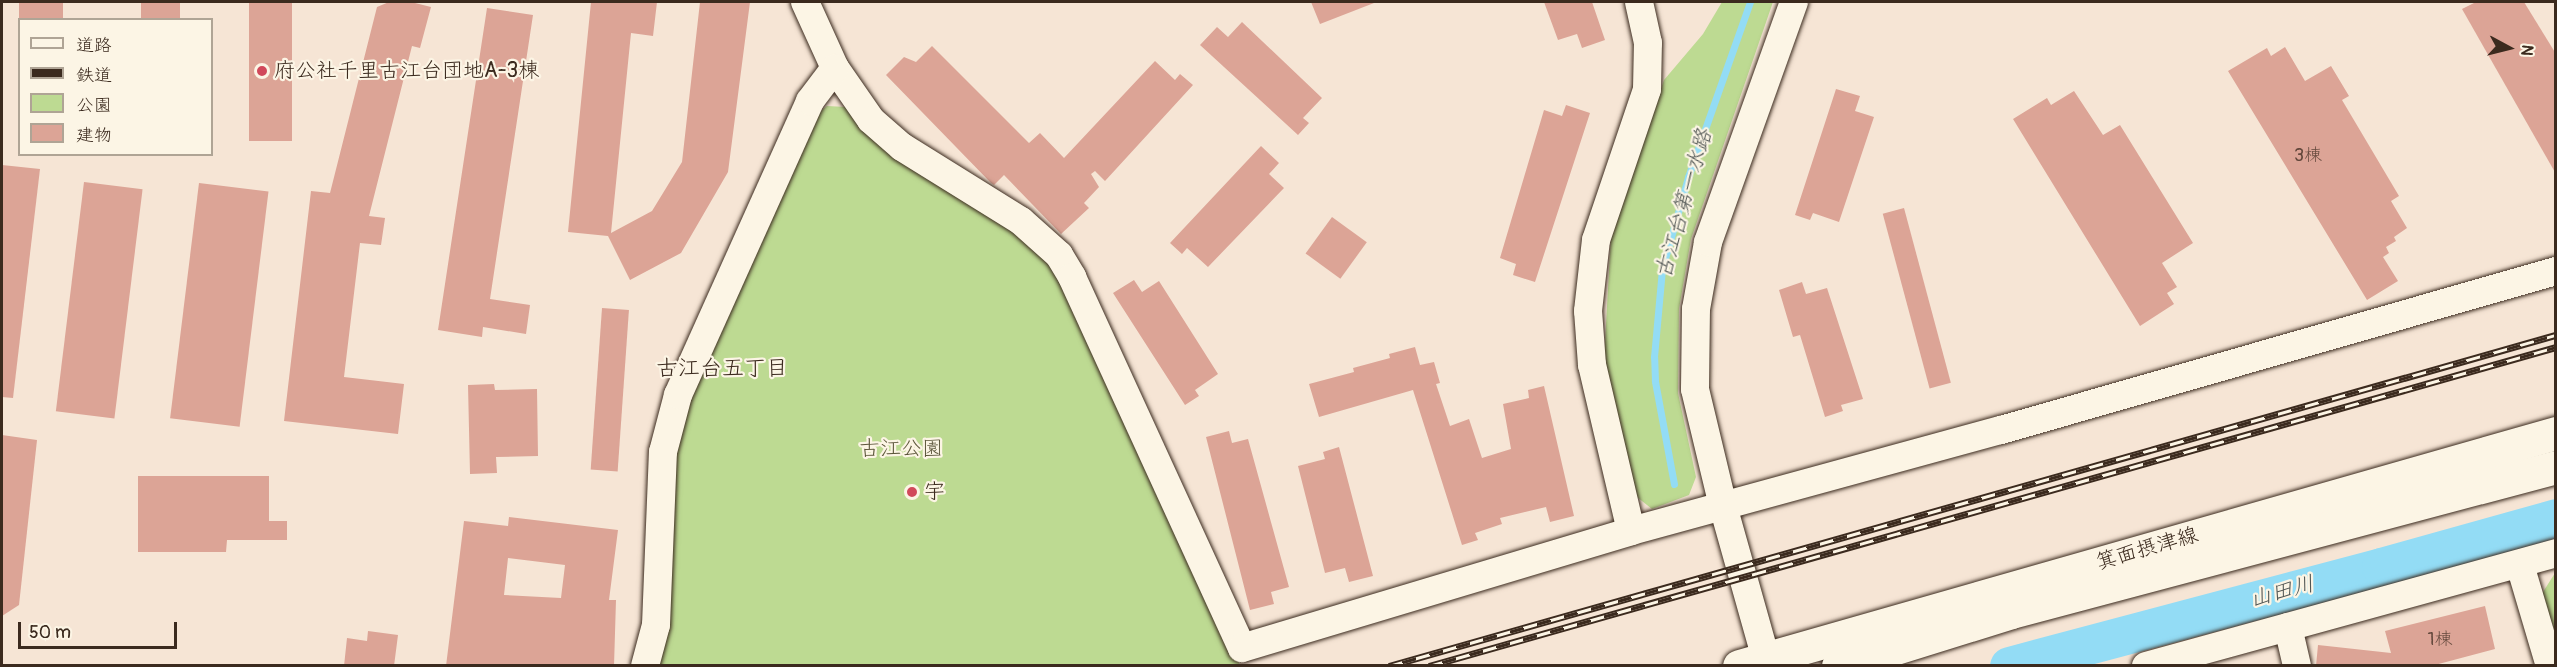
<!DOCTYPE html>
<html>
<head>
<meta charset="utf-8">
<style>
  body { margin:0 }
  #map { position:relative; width:2557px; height:667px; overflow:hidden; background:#f6e5d5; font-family:Pangolin,"Klee One",sans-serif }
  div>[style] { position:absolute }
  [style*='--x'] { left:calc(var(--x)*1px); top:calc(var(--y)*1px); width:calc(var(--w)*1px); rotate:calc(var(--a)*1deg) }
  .green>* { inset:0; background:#bdda92 }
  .stream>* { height:7px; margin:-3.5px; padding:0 3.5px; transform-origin:3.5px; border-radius:3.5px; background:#93dcf5 }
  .river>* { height:39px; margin:-19.5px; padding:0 19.5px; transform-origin:19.5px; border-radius:19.5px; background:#93dcf5 }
  .building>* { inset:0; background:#dca496; transform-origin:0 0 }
  .roads { filter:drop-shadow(0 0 2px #3b2a1e) drop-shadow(0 0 2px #3b2a1e) }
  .minor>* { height:28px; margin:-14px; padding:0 14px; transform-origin:14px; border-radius:14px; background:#fcf5e5 }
  .major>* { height:33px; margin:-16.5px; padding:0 16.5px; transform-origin:16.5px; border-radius:16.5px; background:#fcf5e5 }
  .rail>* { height:7px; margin-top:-3.5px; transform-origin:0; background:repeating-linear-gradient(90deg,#fcf5e5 0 14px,#3b2a1e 0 28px); box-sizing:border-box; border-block:2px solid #3b2a1e }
  .dots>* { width:16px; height:16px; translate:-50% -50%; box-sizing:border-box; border:3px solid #fcf5e5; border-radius:50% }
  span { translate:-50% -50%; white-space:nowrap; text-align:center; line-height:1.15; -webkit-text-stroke:4.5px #fcf5e5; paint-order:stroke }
  .number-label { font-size:18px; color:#63483c }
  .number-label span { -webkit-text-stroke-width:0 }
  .poi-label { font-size:21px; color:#3b2a1e }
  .left { translate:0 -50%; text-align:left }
  .park-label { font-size:21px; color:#5c563b }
  .street-label { font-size:21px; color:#3b2a1e }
  .water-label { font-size:22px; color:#515654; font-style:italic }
  .neighbourhood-label { font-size:22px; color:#3b2a1e }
  .frame { position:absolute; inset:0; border:3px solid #3b2a1e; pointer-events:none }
  .legend { position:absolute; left:18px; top:18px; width:195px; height:138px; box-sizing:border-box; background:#fcf5e5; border:2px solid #afa495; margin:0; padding:8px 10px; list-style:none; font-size:18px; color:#3b2a1e }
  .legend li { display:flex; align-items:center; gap:12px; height:30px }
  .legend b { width:30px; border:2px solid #afa495 }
  .north { position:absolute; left:2479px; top:18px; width:60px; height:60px; -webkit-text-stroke:4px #fcf5e5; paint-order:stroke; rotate:97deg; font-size:16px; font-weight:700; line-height:24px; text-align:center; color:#3b2a1e }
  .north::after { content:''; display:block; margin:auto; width:21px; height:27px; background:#3b2a1e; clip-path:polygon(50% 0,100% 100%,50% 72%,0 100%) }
  .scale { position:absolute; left:18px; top:622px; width:159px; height:27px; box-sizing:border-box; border:3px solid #3b2a1e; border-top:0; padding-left:8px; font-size:18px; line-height:21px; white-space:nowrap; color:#3b2a1e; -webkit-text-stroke:4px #fcf5e5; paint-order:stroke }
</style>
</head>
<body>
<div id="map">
  <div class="green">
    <div style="clip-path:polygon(1722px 2px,1773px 2px,1691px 239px,1679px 309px,1678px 393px,1696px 477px,1689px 495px,1652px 509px,1637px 497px,1604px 360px,1611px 235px,1664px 80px,1703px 34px)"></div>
    <div style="clip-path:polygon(827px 106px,846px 107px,1047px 258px,1061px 281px,1240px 665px,658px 666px,673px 454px,688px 397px,809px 120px)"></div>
    <div style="clip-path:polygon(2555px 573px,2555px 658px,2538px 600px)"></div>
  </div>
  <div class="stream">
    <div style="--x:1674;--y:484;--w:105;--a:-100.5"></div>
    <div style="--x:1655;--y:381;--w:24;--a:-92"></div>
    <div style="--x:1654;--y:357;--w:88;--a:-84.8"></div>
    <div style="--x:1662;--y:269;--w:96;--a:-74.2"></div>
    <div style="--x:1688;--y:177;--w:186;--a:-70.5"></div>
  </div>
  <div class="river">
    <div style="--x:2009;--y:666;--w:385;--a:-14.9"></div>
    <div style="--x:2381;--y:567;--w:182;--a:-15.6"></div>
  </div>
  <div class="building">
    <div style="left:19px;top:2px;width:44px;height:18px"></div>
    <div style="left:141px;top:2px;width:39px;height:18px"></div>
    <div style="left:249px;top:2px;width:43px;height:139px"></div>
    <div style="clip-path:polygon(389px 2px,411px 2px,431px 7px,420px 48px,412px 46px,369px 216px,385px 218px,381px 245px,360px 243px,344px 377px,404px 384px,398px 434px,284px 421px,311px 191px,330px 193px,377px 7px)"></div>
    <div style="clip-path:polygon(591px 2px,657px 2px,653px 36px,631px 33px,611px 233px,652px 211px,682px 162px,700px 2px,750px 2px,728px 172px,681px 253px,630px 280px,608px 236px,568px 232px)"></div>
    <div style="clip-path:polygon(1311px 2px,1374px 2px,1374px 3px,1320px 24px)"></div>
    <div style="clip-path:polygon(1544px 2px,1592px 2px,1605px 40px,1582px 48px,1577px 34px,1558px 40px)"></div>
    <div style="clip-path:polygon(2476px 2px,2524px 2px,2556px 54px,2556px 174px,2462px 9px)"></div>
    <div style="clip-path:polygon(487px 8px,533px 15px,490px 299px,530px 305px,526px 334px,483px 327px,482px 337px,438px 330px)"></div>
    <div style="clip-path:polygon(1242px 22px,1322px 98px,1303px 118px,1309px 123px,1298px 135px,1200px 45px,1217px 27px,1228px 37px)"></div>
    <div style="clip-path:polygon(932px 46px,1029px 143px,1040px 133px,1064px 158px,1155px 61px,1175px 80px,1180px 74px,1193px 85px,1105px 181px,1095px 171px,1091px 174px,1099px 187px,1084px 203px,1089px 208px,1061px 234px,1004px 175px,994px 185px,991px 183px,886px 75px,904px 57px,916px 62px)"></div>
    <div style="clip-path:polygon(2285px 47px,2305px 81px,2331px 66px,2349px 96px,2342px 100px,2399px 196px,2391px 201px,2407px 228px,2394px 237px,2396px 241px,2386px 247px,2389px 253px,2383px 257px,2398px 281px,2367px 300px,2228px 71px,2267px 48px,2271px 56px)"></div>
    <div style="clip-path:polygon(1836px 89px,1860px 96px,1855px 111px,1874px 117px,1839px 222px,1813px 213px,1810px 220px,1795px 215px)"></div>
    <div style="clip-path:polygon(2074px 91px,2103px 135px,2120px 125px,2193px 243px,2162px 263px,2177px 287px,2167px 293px,2174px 304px,2140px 326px,2013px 119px,2047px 98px,2051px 105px)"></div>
    <div style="clip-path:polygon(1566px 105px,1590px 113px,1535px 282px,1513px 275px,1516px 264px,1500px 258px,1544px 110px,1562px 116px)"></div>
    <div style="clip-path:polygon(1261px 146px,1279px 163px,1269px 174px,1284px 188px,1208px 267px,1187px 248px,1182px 254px,1170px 243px)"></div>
    <div style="clip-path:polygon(2px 165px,40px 169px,13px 398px,2px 397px)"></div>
    <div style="left:84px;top:182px;width:59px;height:231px;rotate:7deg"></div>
    <div style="left:199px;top:183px;width:70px;height:237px;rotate:7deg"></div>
    <div style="left:1904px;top:208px;width:181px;height:22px;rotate:75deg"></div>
    <div style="left:1332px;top:217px;width:43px;height:45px;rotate:36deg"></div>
    <div style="clip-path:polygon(1134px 280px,1142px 292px,1159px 281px,1218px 374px,1195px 390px,1199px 396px,1185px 405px,1113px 293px)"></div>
    <div style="clip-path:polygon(1802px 282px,1806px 294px,1827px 288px,1863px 399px,1841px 405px,1843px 411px,1825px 417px,1800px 335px,1793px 337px,1779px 290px)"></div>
    <div style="left:602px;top:308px;width:27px;height:162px;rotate:4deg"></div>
    <div style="clip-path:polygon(1415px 347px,1420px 365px,1434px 362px,1440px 383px,1436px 384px,1450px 426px,1469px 419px,1482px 458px,1511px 449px,1503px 404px,1529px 398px,1528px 390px,1544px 386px,1574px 516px,1550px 522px,1546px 507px,1500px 518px,1502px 524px,1475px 533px,1478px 540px,1462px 545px,1413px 390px,1319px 417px,1309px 384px,1354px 372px,1353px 368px,1390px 358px,1389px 354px)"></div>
    <div style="clip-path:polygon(494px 384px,495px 390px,537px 389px,538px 456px,496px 457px,497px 473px,470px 474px,468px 385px)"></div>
    <div style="clip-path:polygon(1229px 431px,1232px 443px,1248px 439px,1289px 587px,1271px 592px,1274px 604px,1250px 610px,1206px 437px)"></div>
    <div style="clip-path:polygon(2px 435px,37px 440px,19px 605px,2px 616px)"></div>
    <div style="clip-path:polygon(1339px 447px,1373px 576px,1349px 582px,1345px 568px,1325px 573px,1298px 466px,1325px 459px,1323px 452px)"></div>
    <div style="clip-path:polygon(138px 476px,269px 476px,269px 521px,287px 521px,287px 540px,227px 540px,226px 552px,138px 552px)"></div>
    <div style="clip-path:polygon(evenodd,509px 517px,618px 530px,609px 600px,616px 600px,614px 666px,446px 666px,464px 521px,508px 526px,509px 517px,508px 558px,565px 565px,561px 598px,504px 595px,508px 558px)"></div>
    <div style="clip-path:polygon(2485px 606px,2495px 649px,2431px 666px,2316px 666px,2318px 645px,2391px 653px,2385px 631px)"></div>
    <div style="clip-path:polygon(368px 631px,398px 635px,394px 666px,344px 666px,347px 638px,367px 641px)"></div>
  </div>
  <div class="roads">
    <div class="minor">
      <div style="--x:805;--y:2;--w:72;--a:65.6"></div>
      <div style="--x:835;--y:68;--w:63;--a:55.3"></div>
      <div style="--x:871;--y:120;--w:41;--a:41.1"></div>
      <div style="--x:902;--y:147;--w:140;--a:31.9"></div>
      <div style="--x:1021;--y:221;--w:51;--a:41.8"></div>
      <div style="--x:1059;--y:255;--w:26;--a:59"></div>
      <div style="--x:1072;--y:277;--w:408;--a:65.4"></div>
      <div style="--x:1242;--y:648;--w:406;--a:-16.7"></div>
      <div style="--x:1631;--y:531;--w:384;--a:-15.3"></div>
      <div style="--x:2001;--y:430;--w:577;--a:-15.99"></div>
      <div style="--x:1631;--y:531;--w:171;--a:-103.2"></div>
      <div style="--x:1592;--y:365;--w:54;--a:-94.2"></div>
      <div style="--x:1588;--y:311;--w:71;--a:-83.6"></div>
      <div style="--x:1596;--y:240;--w:159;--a:-71.3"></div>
      <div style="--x:1647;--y:89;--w:46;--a:-88.8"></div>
      <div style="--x:1648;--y:43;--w:42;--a:-102.4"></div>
      <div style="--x:2520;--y:565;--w:105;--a:73.5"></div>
      <div style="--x:2288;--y:627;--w:40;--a:77"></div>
      <div style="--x:645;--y:666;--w:42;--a:-75"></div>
      <div style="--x:656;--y:625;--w:173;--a:-87.7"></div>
      <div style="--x:663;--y:452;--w:59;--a:-75.3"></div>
      <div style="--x:678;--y:395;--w:322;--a:-65.8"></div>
      <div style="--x:810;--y:101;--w:41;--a:-52.9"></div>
      <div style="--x:1768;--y:666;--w:166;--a:-105.7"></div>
      <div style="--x:1723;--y:506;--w:120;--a:-103.5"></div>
      <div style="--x:1695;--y:389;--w:80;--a:-89.3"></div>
      <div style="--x:1696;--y:309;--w:68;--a:-79.8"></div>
      <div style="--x:1708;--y:242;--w:255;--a:-70.3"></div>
      <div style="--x:2146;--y:666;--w:425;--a:-15.4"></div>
    </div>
    <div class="major">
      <div style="--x:1739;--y:666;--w:850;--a:-15.92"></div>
      <div style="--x:1838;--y:666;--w:181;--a:-17.3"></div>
      <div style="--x:2011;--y:612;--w:564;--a:-14.9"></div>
    </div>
  </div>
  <div class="rail">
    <div style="--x:1389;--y:666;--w:1213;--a:-15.84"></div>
    <div style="--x:1429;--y:666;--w:1171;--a:-15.8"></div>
  </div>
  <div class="dots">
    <div style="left:262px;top:71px;background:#d1495b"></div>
    <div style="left:912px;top:492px;background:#d1495b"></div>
  </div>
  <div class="number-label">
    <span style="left:2308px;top:156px">3棟</span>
    <span style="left:2440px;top:640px">1棟</span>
  </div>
  <div class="poi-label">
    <span class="left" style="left:274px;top:71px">府公社千里古江台団地A-3棟</span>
    <span class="left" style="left:924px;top:492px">宇</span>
  </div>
  <div class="park-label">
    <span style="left:901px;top:449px">古江公園</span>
  </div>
  <div class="street-label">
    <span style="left:2147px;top:549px;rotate:-16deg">箕面摂津線</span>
  </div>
  <div class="water-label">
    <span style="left:1684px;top:204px;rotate:-74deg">古江台第一水路</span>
    <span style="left:2282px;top:592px;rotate:-15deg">山田川</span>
  </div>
  <div class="neighbourhood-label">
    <span style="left:722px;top:369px">古江台五丁目</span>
  </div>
  <div class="frame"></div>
  <ul class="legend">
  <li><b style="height:8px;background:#fcf5e5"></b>道路</li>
  <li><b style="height:8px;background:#3b2a1e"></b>鉄道</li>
  <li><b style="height:16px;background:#bdda92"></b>公園</li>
  <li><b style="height:16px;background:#dca496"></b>建物</li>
  </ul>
  <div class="north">N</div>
  <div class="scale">50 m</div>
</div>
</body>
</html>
